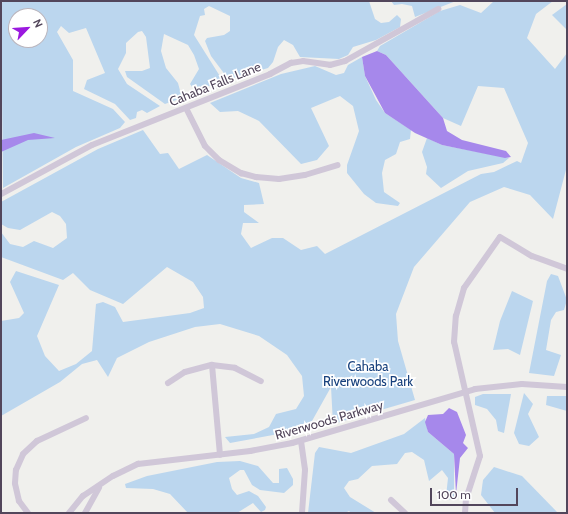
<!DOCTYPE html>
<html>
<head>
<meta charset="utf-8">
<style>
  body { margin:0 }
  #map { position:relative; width:568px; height:514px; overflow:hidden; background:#f0f0ed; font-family:Cabin,sans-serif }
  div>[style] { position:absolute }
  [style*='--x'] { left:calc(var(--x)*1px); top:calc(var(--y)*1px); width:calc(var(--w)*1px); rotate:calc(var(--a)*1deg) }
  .green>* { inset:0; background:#bbd6ee }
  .water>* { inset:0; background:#a688eb }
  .minor>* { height:6px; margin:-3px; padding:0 3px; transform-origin:3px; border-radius:3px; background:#d0c7d8 }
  span { translate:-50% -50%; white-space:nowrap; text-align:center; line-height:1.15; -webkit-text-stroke:3.5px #fff; paint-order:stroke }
  .street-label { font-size:13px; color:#52465b }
  .park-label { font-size:13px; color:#17407c }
  .frame { position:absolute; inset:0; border:2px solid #52465b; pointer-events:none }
  .north { position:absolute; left:8px; top:8px; width:40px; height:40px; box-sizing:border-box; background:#fff; border:1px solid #bab5bd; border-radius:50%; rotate:65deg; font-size:11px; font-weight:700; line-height:16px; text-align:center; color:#52465b }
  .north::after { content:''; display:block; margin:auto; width:14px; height:18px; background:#9b19df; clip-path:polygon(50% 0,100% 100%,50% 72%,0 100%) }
  .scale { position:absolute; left:430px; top:488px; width:88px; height:18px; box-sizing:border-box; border:2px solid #52465b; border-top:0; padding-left:5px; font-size:12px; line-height:14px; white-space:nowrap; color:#52465b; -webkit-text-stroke:3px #fff; paint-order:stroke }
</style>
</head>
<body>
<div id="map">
  <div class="green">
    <div style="clip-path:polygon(evenodd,5px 1px,369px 1px,375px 19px,381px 23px,389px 22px,397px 15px,401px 19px,400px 27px,376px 40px,353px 47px,348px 55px,339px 59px,300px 57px,293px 45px,284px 40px,278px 47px,273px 62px,268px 68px,229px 80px,211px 56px,205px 41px,207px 38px,224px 35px,230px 31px,230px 16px,209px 6px,204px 9px,205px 15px,200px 16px,194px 35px,223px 81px,212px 86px,192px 87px,190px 84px,199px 69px,194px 55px,188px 45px,164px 34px,161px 51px,166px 68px,178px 83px,182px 98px,165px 104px,127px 77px,125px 71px,142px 71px,150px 68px,146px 37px,142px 31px,138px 32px,126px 43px,126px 53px,118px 69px,127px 84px,160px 106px,147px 113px,142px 110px,137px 112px,136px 118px,130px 120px,115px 104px,84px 89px,87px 80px,105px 73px,86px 28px,69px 33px,61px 26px,57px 32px,73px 60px,73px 91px,113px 109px,125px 122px,120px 128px,76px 147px,3px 188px,1px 3px,5px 1px,16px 16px,40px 16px,40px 40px,16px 40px,16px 16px)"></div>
    <div style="clip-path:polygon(391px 1px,456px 1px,415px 17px,412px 6px,402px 4px,394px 5px)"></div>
    <div style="clip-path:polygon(494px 1px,553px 1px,536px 14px,527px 38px,555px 69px,567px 53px,567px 166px,553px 219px,530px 195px,504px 187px,470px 202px,414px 267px,396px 314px,398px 341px,415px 400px,333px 424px,331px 387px,312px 421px,289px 432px,230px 443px,225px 437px,254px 434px,269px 427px,276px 414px,296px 409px,304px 396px,302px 376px,287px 355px,259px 336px,220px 324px,195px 327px,149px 342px,117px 358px,108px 377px,97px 360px,82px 364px,60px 382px,1px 416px,1px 321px,19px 318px,24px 313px,10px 282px,16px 271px,59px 285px,37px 336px,45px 356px,59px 371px,76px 364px,92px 351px,96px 304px,103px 302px,115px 307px,123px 322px,190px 313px,204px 308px,203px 297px,193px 282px,167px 267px,123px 304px,90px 290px,73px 273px,63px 280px,1px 257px,1px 232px,10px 244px,23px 247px,34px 241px,53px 248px,67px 238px,66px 224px,60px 216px,52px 212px,20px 230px,8px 228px,1px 224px,1px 202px,98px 149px,143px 130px,160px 154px,168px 153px,179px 169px,207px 155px,241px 178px,259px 183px,264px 204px,244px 205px,244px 212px,259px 223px,243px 223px,241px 234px,251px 248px,272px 238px,283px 238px,301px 250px,317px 246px,325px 254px,481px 174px,494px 172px,517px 161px,521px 163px,528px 143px,504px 88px,478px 86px,461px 126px,443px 118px,386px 55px,377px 51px,380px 46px,440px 11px,460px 5px,481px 13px)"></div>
    <div style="clip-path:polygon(567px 4px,567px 30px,552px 15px)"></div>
    <div style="clip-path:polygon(362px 57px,365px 76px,376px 100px,385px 113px,411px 130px,410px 139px,400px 142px,396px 154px,385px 160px,382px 173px,384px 192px,400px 203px,398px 206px,376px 203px,364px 194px,347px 173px,347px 165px,359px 131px,353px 106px,340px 96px,311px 108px,329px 146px,317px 160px,301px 164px,259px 121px,238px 111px,220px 112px,210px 103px,281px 74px,315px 66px,336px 75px,344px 73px,348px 65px)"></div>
    <div style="clip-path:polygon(427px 138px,442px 145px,509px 158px,503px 163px,468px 171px,441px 188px,426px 174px,427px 167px,422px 152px)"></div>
    <div style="clip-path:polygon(551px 274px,558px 276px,567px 300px,564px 310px,556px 312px,551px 320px,546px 350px,561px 355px,554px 376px,529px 373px,547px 281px)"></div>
    <div style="clip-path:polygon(512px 291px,533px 301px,520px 355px,508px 349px,493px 350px,500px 321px)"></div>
    <div style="clip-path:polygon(524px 393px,533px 404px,528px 414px,539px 437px,529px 446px,519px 444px,514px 433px)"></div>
    <div style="clip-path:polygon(483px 394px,511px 394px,504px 433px,498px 431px,496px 420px,487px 409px,475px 405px,475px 397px)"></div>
    <div style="clip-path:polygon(547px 396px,567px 396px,567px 411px,546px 405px)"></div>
    <div style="clip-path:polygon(425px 418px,428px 432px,454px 454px,454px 498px,450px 500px,446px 496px,448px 478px,442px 470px,429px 481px,424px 460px,412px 452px,405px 453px,397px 464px,372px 466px,358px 479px,349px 481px,344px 488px,350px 497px,376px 513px,351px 513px,349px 511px,345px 513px,308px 513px,315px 453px,319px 447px,351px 453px,404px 434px)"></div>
    <div style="clip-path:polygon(240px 461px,258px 466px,273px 483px,279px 483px,279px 469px,287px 468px,293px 479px,293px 485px,284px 493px,260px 490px,252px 485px,244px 470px,240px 470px,229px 478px,232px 489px,237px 495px,249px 491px,258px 496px,266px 507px,265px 510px,261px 512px,253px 503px,237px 513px,188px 513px,170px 494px,153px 489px,126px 488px,125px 484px,147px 476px,217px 462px)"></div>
    <div style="clip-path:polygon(494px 467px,522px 476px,558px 513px,495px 513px,481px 495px,483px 480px)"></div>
  </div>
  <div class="water">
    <div style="clip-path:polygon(377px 51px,386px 55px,443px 118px,447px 131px,462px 140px,506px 151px,511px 157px,505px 158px,442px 145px,415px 133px,385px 113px,365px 76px,362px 57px)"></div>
    <div style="clip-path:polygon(34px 133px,55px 138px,28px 140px,1px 152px,1px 140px)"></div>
    <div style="clip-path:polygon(449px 408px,457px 412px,466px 435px,463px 443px,468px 448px,460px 458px,456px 494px,454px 454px,428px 432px,425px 422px,428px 415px,443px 414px)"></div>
  </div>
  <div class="minor">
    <div style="--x:186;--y:108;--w:42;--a:63.4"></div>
    <div style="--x:205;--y:146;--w:20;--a:45"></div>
    <div style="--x:219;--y:160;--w:26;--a:31"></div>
    <div style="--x:241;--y:173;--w:16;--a:15"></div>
    <div style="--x:256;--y:177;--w:23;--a:5"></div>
    <div style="--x:279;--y:179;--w:26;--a:-9"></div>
    <div style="--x:305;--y:175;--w:34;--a:-17"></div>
    <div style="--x:1;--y:194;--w:103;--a:-28.3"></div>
    <div style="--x:92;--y:145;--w:192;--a:-21.7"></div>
    <div style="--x:270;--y:74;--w:24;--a:-28"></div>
    <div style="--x:291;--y:63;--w:12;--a:-9"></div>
    <div style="--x:303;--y:61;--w:27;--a:8"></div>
    <div style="--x:330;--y:65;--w:16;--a:-15"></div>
    <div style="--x:345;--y:61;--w:107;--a:-29.2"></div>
    <div style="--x:212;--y:365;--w:90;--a:84.9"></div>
    <div style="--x:168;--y:383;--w:20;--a:-33"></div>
    <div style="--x:185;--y:372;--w:28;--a:-15"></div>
    <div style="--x:212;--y:365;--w:23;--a:7"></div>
    <div style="--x:235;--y:368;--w:29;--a:27"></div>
    <div style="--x:301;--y:441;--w:29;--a:82"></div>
    <div style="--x:305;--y:470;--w:43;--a:94"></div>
    <div style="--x:391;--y:500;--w:19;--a:43"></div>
    <div style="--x:28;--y:513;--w:15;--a:-127"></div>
    <div style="--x:19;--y:501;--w:18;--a:-103"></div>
    <div style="--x:15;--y:483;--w:13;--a:-86"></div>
    <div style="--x:16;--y:470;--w:17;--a:-66"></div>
    <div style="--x:23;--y:454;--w:19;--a:-43"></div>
    <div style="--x:37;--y:441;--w:54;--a:-25.1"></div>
    <div style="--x:69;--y:513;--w:22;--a:-51"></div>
    <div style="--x:83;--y:496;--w:36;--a:-34"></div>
    <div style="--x:113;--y:476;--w:28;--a:-26"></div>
    <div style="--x:138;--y:464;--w:113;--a:-6.6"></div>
    <div style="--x:250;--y:451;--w:43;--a:-10.8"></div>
    <div style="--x:292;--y:443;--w:191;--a:-16.4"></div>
    <div style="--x:475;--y:389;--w:47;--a:-6.1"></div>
    <div style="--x:522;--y:384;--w:45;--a:3.8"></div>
    <div style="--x:85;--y:513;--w:29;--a:-61"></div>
    <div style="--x:465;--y:513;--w:14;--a:-86"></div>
    <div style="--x:466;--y:499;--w:45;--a:-72"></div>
    <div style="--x:480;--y:456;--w:117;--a:-102.8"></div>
    <div style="--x:454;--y:342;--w:26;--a:-86"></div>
    <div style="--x:456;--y:316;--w:29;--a:-74"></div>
    <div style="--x:464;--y:288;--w:62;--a:-54.8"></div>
    <div style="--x:500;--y:237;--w:37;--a:31"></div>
    <div style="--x:532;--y:256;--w:37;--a:20"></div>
  </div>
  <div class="street-label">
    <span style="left:215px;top:84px;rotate:-22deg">Cahaba Falls Lane</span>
    <span style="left:329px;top:420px;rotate:-16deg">Riverwoods Parkway</span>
  </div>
  <div class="park-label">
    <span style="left:368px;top:374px">Cahaba<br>Riverwoods Park</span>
  </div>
  <div class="frame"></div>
  <div class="north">N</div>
  <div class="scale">100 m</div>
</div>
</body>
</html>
